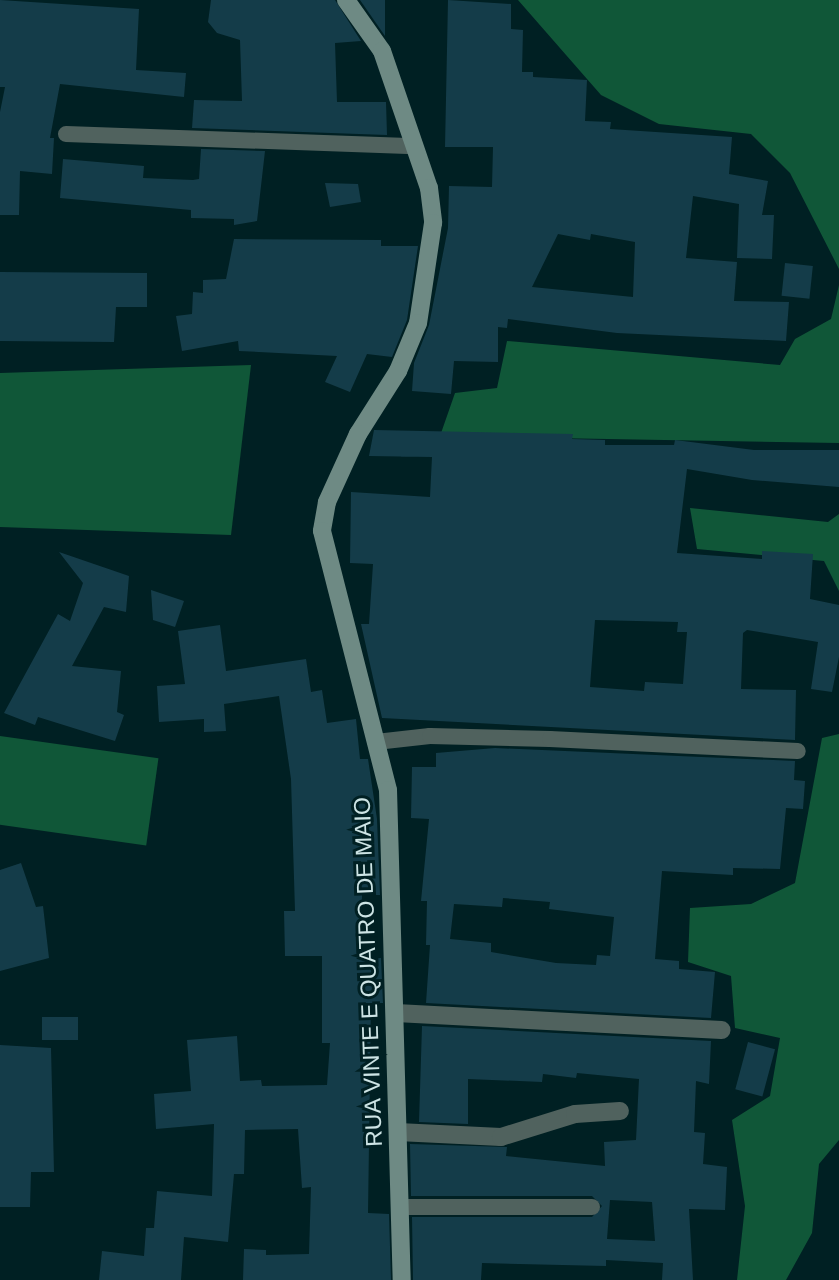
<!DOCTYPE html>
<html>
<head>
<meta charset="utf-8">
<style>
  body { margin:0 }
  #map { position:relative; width:839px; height:1280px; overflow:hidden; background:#002023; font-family:Helvetica,sans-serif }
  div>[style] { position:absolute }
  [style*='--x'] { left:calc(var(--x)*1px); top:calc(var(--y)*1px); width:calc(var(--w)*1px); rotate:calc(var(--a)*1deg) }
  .forest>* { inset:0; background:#105738; transform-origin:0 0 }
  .building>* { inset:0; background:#143c49; transform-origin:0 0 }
  .lane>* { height:16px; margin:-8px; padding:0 8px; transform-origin:8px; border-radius:8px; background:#50625e }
  .street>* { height:18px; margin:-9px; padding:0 9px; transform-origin:9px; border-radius:9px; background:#50625e }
  .secondary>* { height:18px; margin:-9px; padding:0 9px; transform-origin:9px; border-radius:9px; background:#6e8a84 }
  span { translate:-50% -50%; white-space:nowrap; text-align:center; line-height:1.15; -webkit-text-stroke:6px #002023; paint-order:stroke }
  .street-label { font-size:23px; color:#cde4e5 }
</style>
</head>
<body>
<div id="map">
  <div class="forest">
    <div style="clip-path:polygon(518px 0,839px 0,839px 269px,790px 173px,751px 134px,659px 124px,601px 95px)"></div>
    <div style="clip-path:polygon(839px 285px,839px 443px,440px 436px,455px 393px,497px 388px,507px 341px,780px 365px,795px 339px,831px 319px)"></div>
    <div style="clip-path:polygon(251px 365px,231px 535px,0 527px,0 373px)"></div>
    <div style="clip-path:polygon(690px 508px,828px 522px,839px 514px,839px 591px,824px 561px,697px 549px)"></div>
    <div style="clip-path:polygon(839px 734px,839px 1140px,819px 1164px,812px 1233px,786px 1280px,737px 1280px,745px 1206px,732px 1120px,770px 1096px,780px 1038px,735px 1028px,731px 976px,688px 962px,690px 908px,751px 904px,795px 883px,822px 738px)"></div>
    <div style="left:0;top:736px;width:160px;height:88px;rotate:8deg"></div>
  </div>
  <div class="building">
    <div style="clip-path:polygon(0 0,139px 9px,136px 70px,186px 73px,184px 97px,60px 84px,50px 138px,54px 138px,52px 174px,20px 171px,19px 215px,0 215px,0 112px,5px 87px,0 87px)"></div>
    <div style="clip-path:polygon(211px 0,335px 0,361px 41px,335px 43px,337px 102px,386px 102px,387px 135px,192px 128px,194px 100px,242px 101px,240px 40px,217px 33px,208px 22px)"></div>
    <div style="clip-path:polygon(360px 0,385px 0,385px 36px)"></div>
    <div style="clip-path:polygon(evenodd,448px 0,511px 4px,511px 29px,523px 30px,522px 72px,533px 72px,533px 77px,587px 80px,585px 121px,611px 122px,610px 129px,732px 137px,729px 174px,768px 181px,762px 215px,774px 215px,772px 259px,737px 258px,739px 204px,693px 196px,686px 258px,737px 262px,734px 301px,789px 302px,786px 341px,617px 333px,508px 319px,507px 328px,498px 327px,498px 362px,454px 361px,451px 394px,412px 391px,414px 363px,429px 325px,448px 228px,449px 186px,492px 187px,493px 147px,445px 147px,448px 0,558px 234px,590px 240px,591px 234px,635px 242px,633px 297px,532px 287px,558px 234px)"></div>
    <div style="clip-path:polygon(201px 149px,265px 151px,257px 221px,234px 225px,234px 219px,191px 218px,191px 210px,60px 198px,63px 159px,144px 166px,143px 178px,193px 180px,199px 179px)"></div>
    <div style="clip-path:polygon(325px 183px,358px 184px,361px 202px,330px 207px)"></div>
    <div style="clip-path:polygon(234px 239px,381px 240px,381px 246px,418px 246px,407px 320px,392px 357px,367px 354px,350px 392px,325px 382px,337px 356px,239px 351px,238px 341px,182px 351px,176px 316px,192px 314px,193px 292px,203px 293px,203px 280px,226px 279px)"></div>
    <div style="left:785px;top:263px;width:28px;height:33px;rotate:6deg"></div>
    <div style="clip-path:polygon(0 272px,147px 273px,147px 307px,116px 307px,114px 342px,0 341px)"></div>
    <div style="clip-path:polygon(evenodd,374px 430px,573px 434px,572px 439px,605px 440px,605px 445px,674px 445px,675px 440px,754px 450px,839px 450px,839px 487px,752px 480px,687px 469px,677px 553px,762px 559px,762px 551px,813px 554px,810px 599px,839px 605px,839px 657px,832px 692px,811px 689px,818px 642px,747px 630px,743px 633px,741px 689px,796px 690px,795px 740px,382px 718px,361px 624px,369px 624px,373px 564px,350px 563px,351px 492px,430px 497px,432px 457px,369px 456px,374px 430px,595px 620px,678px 622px,677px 632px,687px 632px,683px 684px,645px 682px,644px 691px,590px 687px,595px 620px)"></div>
    <div style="clip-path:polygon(59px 552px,129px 576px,126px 612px,104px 607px,72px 666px,121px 671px,117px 712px,124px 715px,115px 741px,38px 717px,35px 725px,4px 713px,58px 614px,70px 621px,83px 583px)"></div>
    <div style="clip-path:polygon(151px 590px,184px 601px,175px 627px,153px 620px)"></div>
    <div style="clip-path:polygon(220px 625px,226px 671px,306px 659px,311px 692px,322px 690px,327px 723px,356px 719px,360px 759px,368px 759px,377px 819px,380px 895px,362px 895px,361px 959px,381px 958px,383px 1003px,371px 1003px,368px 1213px,389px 1214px,391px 1280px,243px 1280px,244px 1249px,266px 1250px,266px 1255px,309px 1254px,311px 1187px,302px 1188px,298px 1129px,245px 1130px,244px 1174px,234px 1174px,228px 1242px,184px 1237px,181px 1280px,99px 1280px,102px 1251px,144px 1256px,146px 1228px,154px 1228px,157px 1191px,212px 1196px,214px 1124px,156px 1129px,154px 1094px,191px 1091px,187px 1040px,237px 1036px,240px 1081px,261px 1080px,262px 1086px,327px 1085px,330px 1043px,322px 1043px,322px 956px,285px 956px,284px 911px,295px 911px,291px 779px,279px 696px,224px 704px,226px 731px,204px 732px,204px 719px,159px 722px,157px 686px,185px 684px,178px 631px)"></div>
    <div style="clip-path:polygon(evenodd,495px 748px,795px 761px,794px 780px,805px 781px,803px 809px,786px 808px,780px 869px,733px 868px,733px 875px,662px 871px,655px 959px,679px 961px,679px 969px,715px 972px,711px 1018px,426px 1003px,430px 945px,426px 945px,427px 901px,421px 901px,429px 819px,411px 818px,412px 767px,436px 767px,436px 753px,495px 748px,503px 898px,550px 902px,549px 909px,614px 917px,610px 956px,597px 955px,596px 965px,556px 963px,491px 952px,491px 943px,450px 939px,454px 904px,502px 907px,503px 898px)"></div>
    <div style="clip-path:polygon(21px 863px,36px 907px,43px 906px,49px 958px,0 971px,0 870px)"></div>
    <div style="left:42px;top:1017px;width:36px;height:23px"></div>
    <div style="clip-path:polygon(evenodd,422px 1026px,711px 1041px,709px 1084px,696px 1081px,694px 1132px,705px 1133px,703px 1164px,727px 1167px,725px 1210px,689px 1209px,693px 1280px,662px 1280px,663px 1263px,606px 1260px,606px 1266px,482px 1263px,481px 1280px,413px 1280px,412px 1217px,592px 1217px,602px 1206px,592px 1196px,411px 1196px,410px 1144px,507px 1147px,506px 1156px,605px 1166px,604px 1142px,636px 1140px,639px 1079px,577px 1073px,576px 1078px,543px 1074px,542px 1082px,468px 1079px,468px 1124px,419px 1122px,422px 1026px,610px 1200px,652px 1202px,655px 1241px,607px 1239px,610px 1200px)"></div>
    <div style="left:748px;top:1042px;width:28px;height:49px;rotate:15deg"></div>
    <div style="clip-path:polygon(0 1045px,51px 1048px,54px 1172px,31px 1172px,30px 1207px,0 1207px)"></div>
  </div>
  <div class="lane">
    <div style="--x:66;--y:134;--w:349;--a:2"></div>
    <div style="--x:376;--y:742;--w:54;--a:-6.3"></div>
    <div style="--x:430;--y:736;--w:120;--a:1.4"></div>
    <div style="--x:550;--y:739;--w:248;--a:2.8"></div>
    <div style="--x:402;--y:1207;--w:190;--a:0"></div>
  </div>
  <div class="street">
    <div style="--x:396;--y:1013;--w:326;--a:3"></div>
    <div style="--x:398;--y:1132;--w:103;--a:2.8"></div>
    <div style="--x:501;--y:1137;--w:77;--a:-17.3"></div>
    <div style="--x:575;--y:1114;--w:45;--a:-3.8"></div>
  </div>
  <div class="secondary">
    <div style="--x:346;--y:0;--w:62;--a:54.8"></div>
    <div style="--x:382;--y:51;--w:145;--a:71.1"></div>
    <div style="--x:429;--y:188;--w:35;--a:83"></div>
    <div style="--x:433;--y:223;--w:101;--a:98.5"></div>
    <div style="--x:418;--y:323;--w:52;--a:112.6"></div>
    <div style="--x:398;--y:371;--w:75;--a:122.4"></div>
    <div style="--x:358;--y:434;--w:75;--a:114.5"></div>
    <div style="--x:327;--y:502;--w:29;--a:100"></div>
    <div style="--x:322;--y:531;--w:267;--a:75.7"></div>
    <div style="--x:388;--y:790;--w:490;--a:88.4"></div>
  </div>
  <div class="street-label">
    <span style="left:368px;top:972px;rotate:-92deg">RUA VINTE E QUATRO DE MAIO</span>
  </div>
</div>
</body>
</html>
